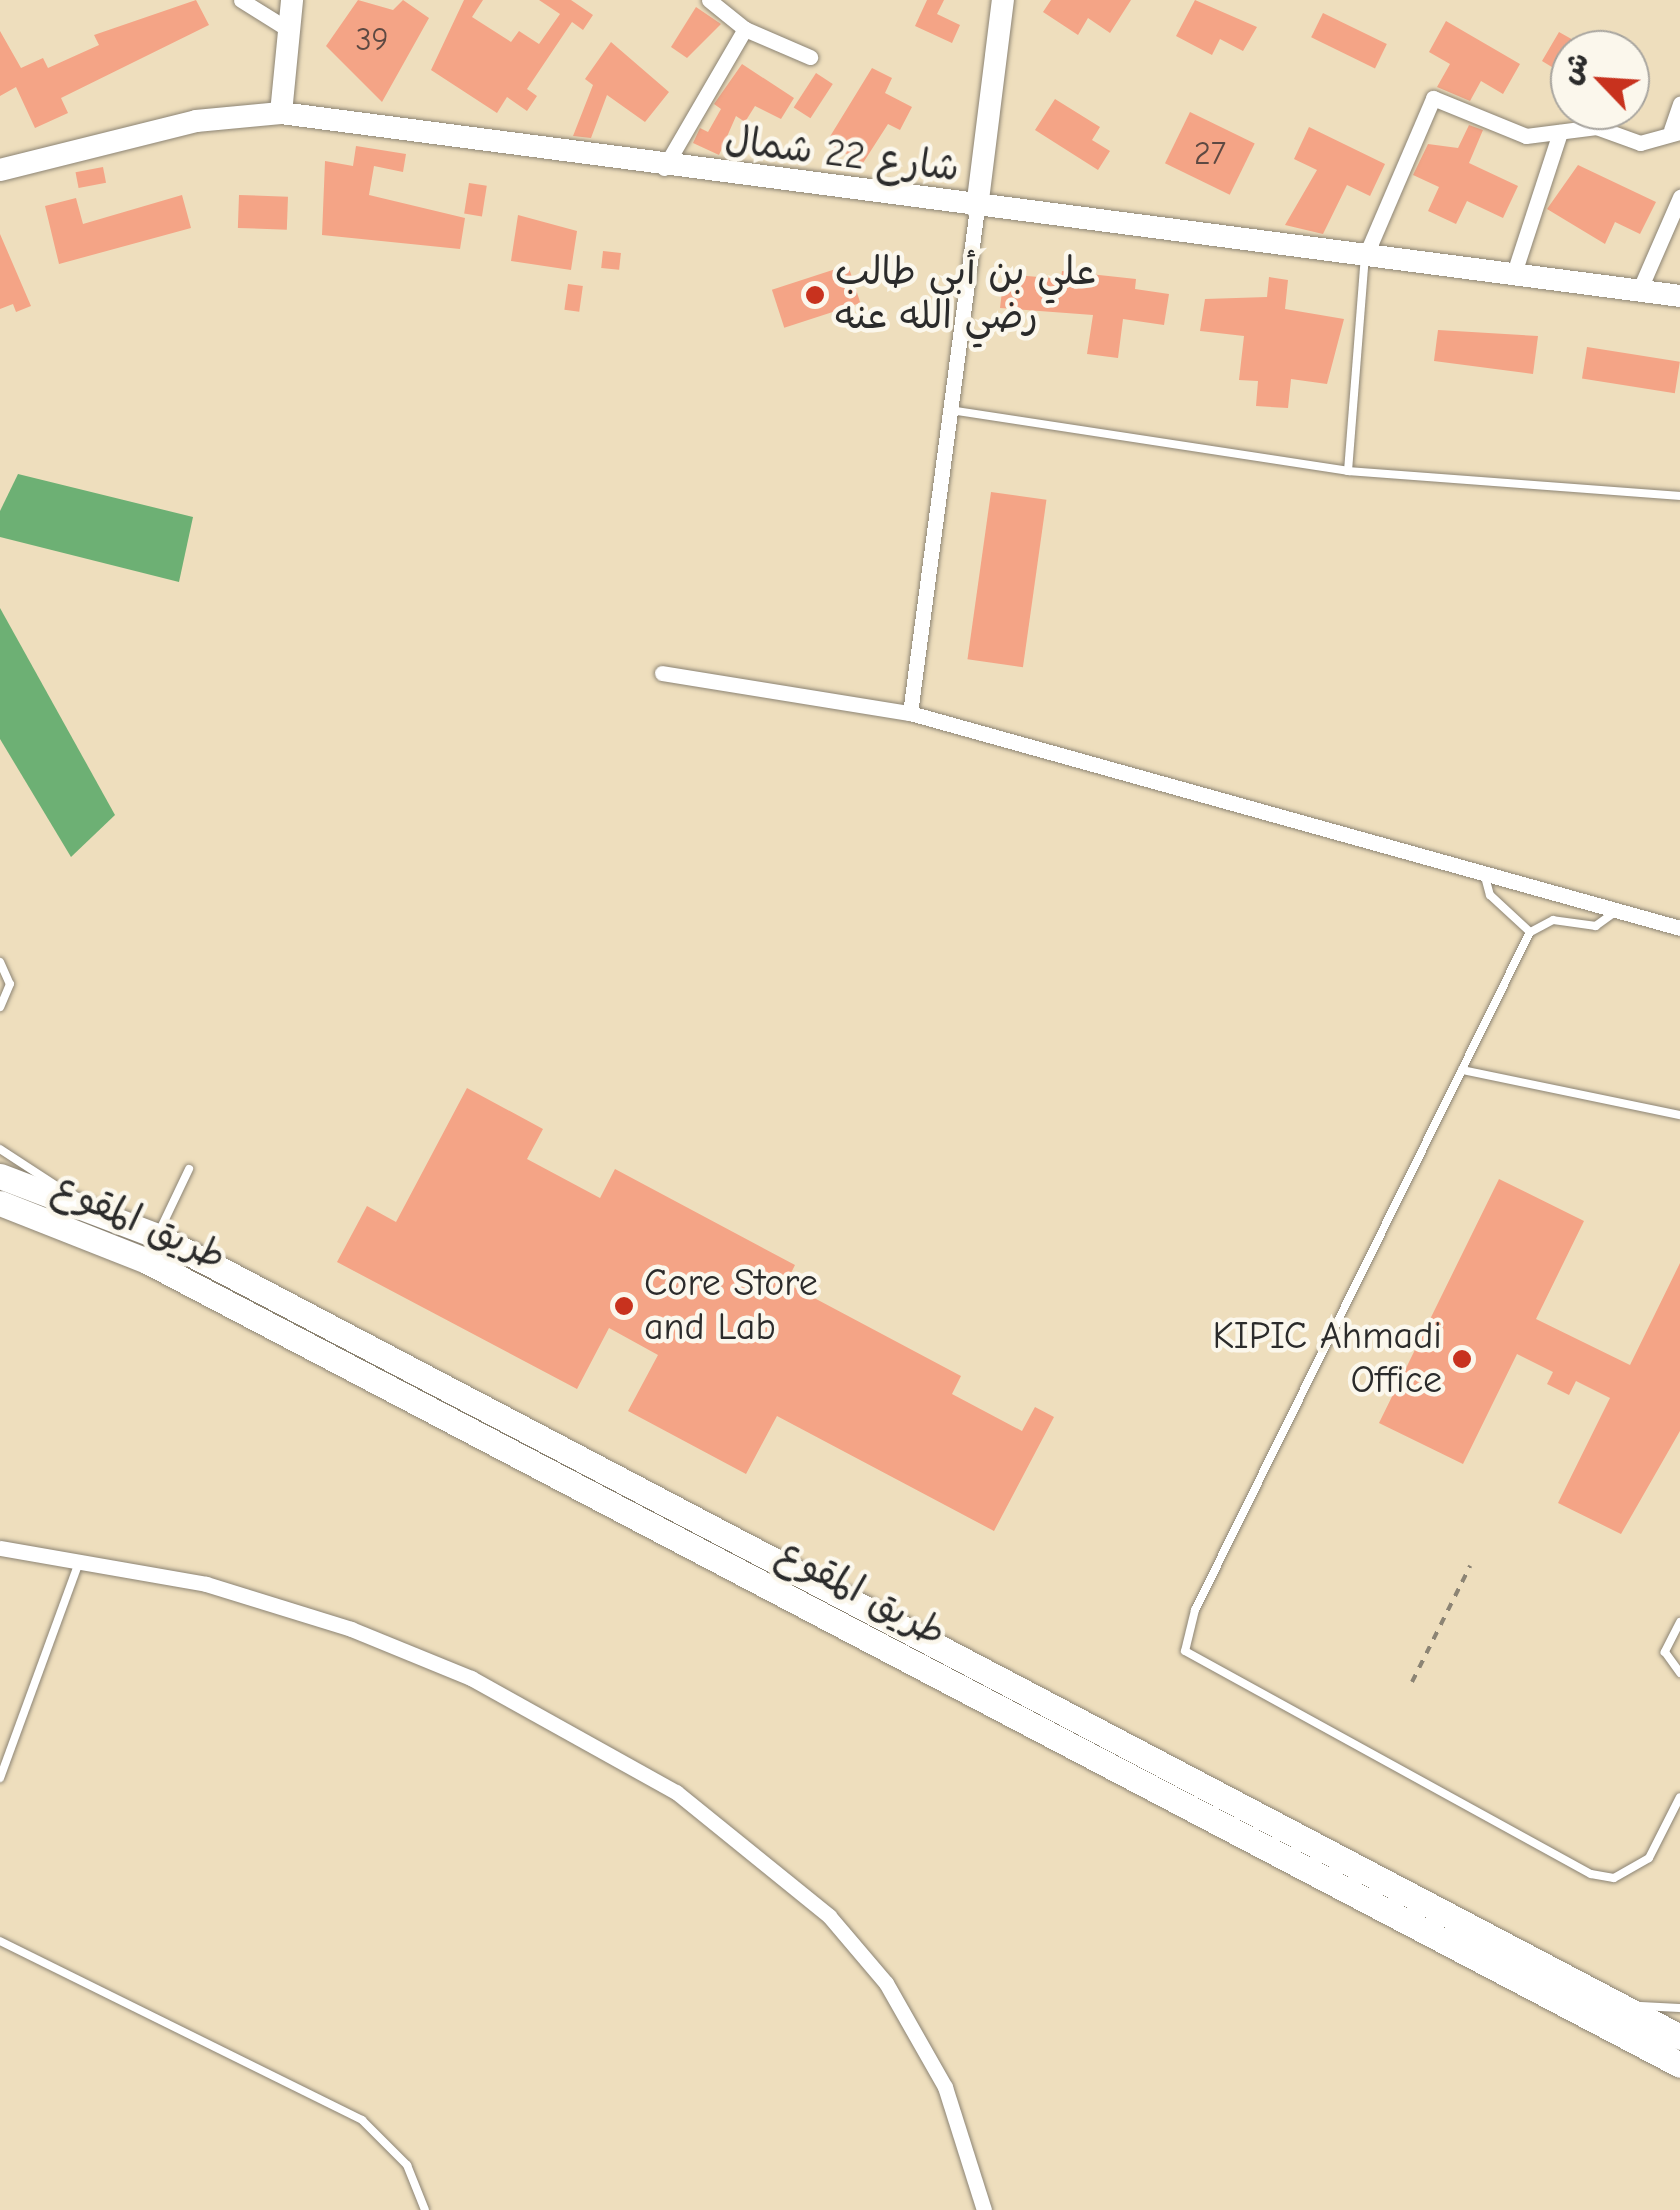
<!DOCTYPE html>
<html>
<head>
<meta charset="utf-8">
<style>
  body { margin:0 }
  #map { position:relative; width:1680px; height:2210px; overflow:hidden; background:#eedebd; font-family:"Comic Neue","Playpen Sans Arabic",sans-serif }
  div>[style] { position:absolute }
  [style*='--x'] { left:calc(var(--x)*1px); top:calc(var(--y)*1px); width:calc(var(--w)*1px); rotate:calc(var(--a)*1deg) }
  .forest>* { inset:0; background:#6db074 }
  .building>* { inset:0; background:#f4a486; transform-origin:0 0 }
  .path>* { height:4px; margin-top:-2px; transform-origin:0; background:repeating-linear-gradient(90deg,#8c8474 0 8px,transparent 0 16px) }
  .roads { filter:drop-shadow(0 0 2px #8c8474) drop-shadow(0 0 2px #8c8474) }
  .lane>* { height:8px; margin:-4px; padding:0 4px; transform-origin:4px; border-radius:4px; background:#fff }
  .street>* { height:15px; margin:-7.5px; padding:0 7.5px; transform-origin:7.5px; border-radius:7.5px; background:#fff }
  .secondary>* { height:22px; margin:-11px; padding:0 11px; transform-origin:11px; border-radius:11px; background:#fff }
  .primary>* { height:25px; margin:-12.5px; padding:0 12.5px; transform-origin:12.5px; border-radius:12.5px; background:#fff }
  .dots>* { width:28px; height:28px; translate:-50% -50%; box-sizing:border-box; border:5px solid #fbf7ec; border-radius:50% }
  span { translate:-50% -50%; white-space:nowrap; text-align:center; line-height:1.15; -webkit-text-stroke:9px #fbf7ec; paint-order:stroke }
  .number-label { font-size:32px; color:#5d4942 }
  .number-label span { -webkit-text-stroke-width:0 }
  .street-label { font-size:38px; color:#2b2b2b }
  .poi-label { font-size:38px; color:#2b2b2b }
  .left { translate:0 -50%; text-align:left }
  .right { translate:-100% -50%; text-align:right }
  .north { position:absolute; left:1550px; top:30px; width:100px; height:100px; box-sizing:border-box; background:#fbf7ec; border:2px solid #a8a59f; border-radius:50%; rotate:295deg; font-size:28px; font-weight:700; line-height:40px; text-align:center; color:#2b2b2b }
  .north::after { content:''; display:block; margin:auto; width:35px; height:45px; background:#c8321e; clip-path:polygon(50% 0,100% 100%,50% 72%,0 100%) }
</style>
</head>
<body>
<div id="map">
  <div class="forest">
    <div style="clip-path:polygon(18px 474px,193px 517px,179px 582px,0 537px,0 511px)"></div>
    <div style="clip-path:polygon(0 608px,115px 815px,71px 857px,0 739px)"></div>
  </div>
  <div class="building">
    <div style="clip-path:polygon(196px 0,209px 25px,61px 98px,68px 113px,35px 128px,16px 87px,0 96px,0 31px,21px 68px,43px 58px,48px 68px,99px 45px,94px 35px)"></div>
    <div style="clip-path:polygon(358px 0,393px 10px,403px 0,429px 18px,382px 102px,326px 46px)"></div>
    <div style="clip-path:polygon(464px 0,483px 0,472px 17px,511px 42px,519px 31px,539px 44px,560px 14px,539px 0,571px 0,593px 15px,583px 30px,572px 22px,527px 89px,537px 96px,527px 111px,507px 97px,497px 113px,431px 70px)"></div>
    <div style="clip-path:polygon(927px 0,944px 0,937px 14px,960px 25px,952px 43px,915px 26px)"></div>
    <div style="clip-path:polygon(1051px 0,1131px 0,1110px 33px,1088px 18px,1078px 35px,1043px 12px)"></div>
    <div style="clip-path:polygon(1195px 0,1257px 27px,1243px 51px,1220px 39px,1212px 55px,1176px 36px)"></div>
    <div style="clip-path:polygon(696px 7px,721px 24px,687px 58px,671px 47px)"></div>
    <div style="left:1323px;top:13px;width:71px;height:27px;rotate:26deg"></div>
    <div style="clip-path:polygon(1446px 21px,1520px 64px,1503px 94px,1481px 81px,1470px 101px,1437px 87px,1450px 64px,1429px 52px)"></div>
    <div style="clip-path:polygon(1559px 32px,1591px 50px,1570px 50px,1570px 78px,1542px 61px)"></div>
    <div style="clip-path:polygon(611px 42px,669px 92px,645px 122px,607px 95px,591px 138px,573px 136px,593px 85px,585px 79px)"></div>
    <div style="clip-path:polygon(742px 64px,794px 98px,781px 119px,755px 106px,745px 122px,736px 116px,719px 155px,693px 143px,700px 128px,708px 132px,721px 109px,714px 104px)"></div>
    <div style="clip-path:polygon(872px 68px,892px 78px,885px 93px,912px 107px,900px 130px,888px 124px,863px 163px,826px 143px)"></div>
    <div style="left:816px;top:73px;width:20px;height:41px;rotate:33deg"></div>
    <div style="clip-path:polygon(1055px 99px,1100px 127px,1092px 140px,1110px 151px,1098px 170px,1035px 130px)"></div>
    <div style="left:1190px;top:112px;width:72px;height:57px;rotate:26deg"></div>
    <div style="clip-path:polygon(1469px 125px,1483px 130px,1469px 163px,1518px 186px,1503px 218px,1467px 201px,1456px 224px,1428px 211px,1439px 187px,1413px 175px,1428px 144px,1458px 148px)"></div>
    <div style="clip-path:polygon(1309px 127px,1385px 164px,1370px 196px,1347px 185px,1323px 234px,1285px 225px,1317px 170px,1294px 159px)"></div>
    <div style="clip-path:polygon(356px 146px,406px 154px,403px 172px,374px 166px,369px 195px,465px 218px,460px 249px,322px 235px,325px 161px,353px 166px)"></div>
    <div style="clip-path:polygon(1578px 165px,1656px 202px,1640px 234px,1615px 222px,1605px 244px,1547px 209px)"></div>
    <div style="left:103px;top:167px;width:16px;height:28px;rotate:79deg"></div>
    <div style="left:469px;top:183px;width:18px;height:31px;rotate:9deg"></div>
    <div style="clip-path:polygon(182px 195px,191px 228px,59px 264px,45px 206px,76px 198px,83px 224px)"></div>
    <div style="left:239px;top:195px;width:49px;height:33px;rotate:2deg"></div>
    <div style="clip-path:polygon(518px 215px,577px 231px,571px 270px,511px 261px)"></div>
    <div style="clip-path:polygon(0 234px,31px 306px,16px 312px,13px 304px,0 309px)"></div>
    <div style="left:603px;top:251px;width:18px;height:17px;rotate:6deg"></div>
    <div style="left:848px;top:265px;width:40px;height:80px;rotate:72deg"></div>
    <div style="clip-path:polygon(1062px 271px,1136px 279px,1135px 289px,1169px 294px,1164px 325px,1123px 319px,1118px 358px,1087px 354px,1093px 315px,1000px 308px,1004px 274px,1061px 279px)"></div>
    <div style="clip-path:polygon(1269px 277px,1288px 280px,1285px 309px,1344px 319px,1327px 384px,1291px 379px,1288px 408px,1256px 406px,1258px 381px,1239px 380px,1244px 336px,1200px 331px,1205px 299px,1267px 297px)"></div>
    <div style="left:568px;top:284px;width:15px;height:26px;rotate:8deg"></div>
    <div style="clip-path:polygon(1438px 330px,1538px 336px,1533px 374px,1434px 361px)"></div>
    <div style="left:1587px;top:347px;width:94px;height:32px;rotate:9deg"></div>
    <div style="left:991px;top:492px;width:56px;height:169px;rotate:8deg"></div>
    <div style="clip-path:polygon(467px 1088px,543px 1129px,527px 1159px,600px 1198px,615px 1169px,795px 1265px,786px 1283px,961px 1376px,952px 1394px,1022px 1431px,1035px 1407px,1054px 1417px,994px 1531px,777px 1416px,746px 1474px,628px 1411px,658px 1355px,609px 1328px,577px 1389px,337px 1262px,367px 1206px,396px 1222px)"></div>
    <div style="clip-path:polygon(1499px 1179px,1584px 1221px,1536px 1319px,1630px 1365px,1680px 1263px,1680px 1431px,1621px 1534px,1558px 1503px,1610px 1398px,1576px 1381px,1569px 1395px,1547px 1384px,1553px 1372px,1517px 1354px,1463px 1464px,1379px 1423px)"></div>
  </div>
  <div class="path">
    <div style="--x:1412;--y:1682;--w:130;--a:-63.4"></div>
  </div>
  <div class="roads">
    <div class="lane">
      <div style="--x:950;--y:410;--w:403;--a:8.7"></div>
      <div style="--x:1348;--y:471;--w:333;--a:4.3"></div>
      <div style="--x:1348;--y:471;--w:215;--a:-85.5"></div>
      <div style="--x:1484;--y:873;--w:23;--a:75"></div>
      <div style="--x:1490;--y:895;--w:54;--a:42.8"></div>
      <div style="--x:1615;--y:912;--w:24;--a:144"></div>
      <div style="--x:1596;--y:926;--w:43;--a:-172.1"></div>
      <div style="--x:1553;--y:920;--w:26;--a:152"></div>
      <div style="--x:1530;--y:932;--w:756;--a:116.29"></div>
      <div style="--x:1195;--y:1610;--w:42;--a:103.7"></div>
      <div style="--x:1185;--y:1651;--w:463;--a:28.8"></div>
      <div style="--x:1591;--y:1874;--w:23;--a:10"></div>
      <div style="--x:1614;--y:1878;--w:40;--a:-29.7"></div>
      <div style="--x:1649;--y:1858;--w:68;--a:-63.1"></div>
      <div style="--x:0;--y:962;--w:24;--a:66"></div>
      <div style="--x:10;--y:984;--w:25;--a:113"></div>
      <div style="--x:1462;--y:1070;--w:223;--a:11.7"></div>
      <div style="--x:0;--y:1149;--w:79;--a:33.1"></div>
      <div style="--x:159;--y:1232;--w:70;--a:-64.5"></div>
      <div style="--x:1680;--y:1622;--w:34;--a:117"></div>
      <div style="--x:1665;--y:1652;--w:26;--a:54"></div>
      <div style="--x:0;--y:1778;--w:230;--a:-69.9"></div>
      <div style="--x:0;--y:1941;--w:404;--a:26.3"></div>
      <div style="--x:362;--y:2120;--w:64;--a:45"></div>
      <div style="--x:407;--y:2165;--w:48;--a:68.2"></div>
      <div style="--x:1640;--y:2006;--w:40;--a:2.9"></div>
    </div>
    <div class="street">
      <div style="--x:241;--y:0;--w:57;--a:32"></div>
      <div style="--x:709;--y:0;--w:46;--a:38.9"></div>
      <div style="--x:1671;--y:130;--w:28;--a:-71"></div>
      <div style="--x:664;--y:168;--w:161;--a:-59.8"></div>
      <div style="--x:745;--y:29;--w:71;--a:23.3"></div>
      <div style="--x:1365;--y:257;--w:173;--a:-66.8"></div>
      <div style="--x:1433;--y:98;--w:100;--a:22.2"></div>
      <div style="--x:1526;--y:136;--w:71;--a:-7.3"></div>
      <div style="--x:1596;--y:127;--w:47;--a:20"></div>
      <div style="--x:1640;--y:143;--w:41;--a:-15.4"></div>
      <div style="--x:1515;--y:270;--w:145;--a:-71.9"></div>
      <div style="--x:1639;--y:291;--w:103;--a:-66.4"></div>
      <div style="--x:662;--y:673;--w:251;--a:9.2"></div>
      <div style="--x:910;--y:713;--w:799;--a:15.6"></div>
      <div style="--x:910;--y:713;--w:509;--a:-82.44"></div>
      <div style="--x:0;--y:1548;--w:209;--a:9.9"></div>
      <div style="--x:206;--y:1584;--w:152;--a:17.2"></div>
      <div style="--x:351;--y:1629;--w:130;--a:22.2"></div>
      <div style="--x:471;--y:1678;--w:235;--a:29.1"></div>
      <div style="--x:676;--y:1792;--w:197;--a:39"></div>
      <div style="--x:829;--y:1916;--w:88;--a:49.6"></div>
      <div style="--x:886;--y:1983;--w:120;--a:60.4"></div>
      <div style="--x:945;--y:2087;--w:129;--a:72.4"></div>
    </div>
    <div class="secondary">
      <div style="--x:281;--y:113;--w:114;--a:-84.4"></div>
      <div style="--x:0;--y:170;--w:202;--a:-14"></div>
      <div style="--x:196;--y:121;--w:85;--a:-5.4"></div>
      <div style="--x:281;--y:113;--w:1411;--a:7.45"></div>
      <div style="--x:977;--y:208;--w:210;--a:-82.9"></div>
    </div>
    <div class="primary">
      <div style="--x:0;--y:1176;--w:168;--a:20.9"></div>
      <div style="--x:157;--y:1236;--w:1721;--a:27.74"></div>
      <div style="--x:0;--y:1203;--w:156;--a:21.5"></div>
      <div style="--x:145;--y:1260;--w:1733;--a:27.67"></div>
    </div>
  </div>
  <div class="dots">
    <div style="left:815px;top:295px;background:#c8321e"></div>
    <div style="left:624px;top:1306px;background:#c8321e"></div>
    <div style="left:1462px;top:1359px;background:#c8321e"></div>
  </div>
  <div class="number-label">
    <span style="left:372px;top:40px">39</span>
    <span style="left:1210px;top:154px">27</span>
  </div>
  <div class="street-label">
    <span style="left:842px;top:155px;rotate:7deg">شارع 22 شمال</span>
    <span style="left:139px;top:1222px;rotate:24deg">طريق المقوع</span>
    <span style="left:861px;top:1593px;rotate:28deg">طريق المقوع</span>
  </div>
  <div class="poi-label">
    <span class="left" style="left:835px;top:295px">علي بن أبي طالب<br>رضي الله عنه</span>
    <span class="left" style="left:644px;top:1306px">Core Store<br>and Lab</span>
    <span class="right" style="left:1442px;top:1359px">KIPIC Ahmadi<br>Office</span>
  </div>
  <div class="north">ش</div>
</div>
</body>
</html>
